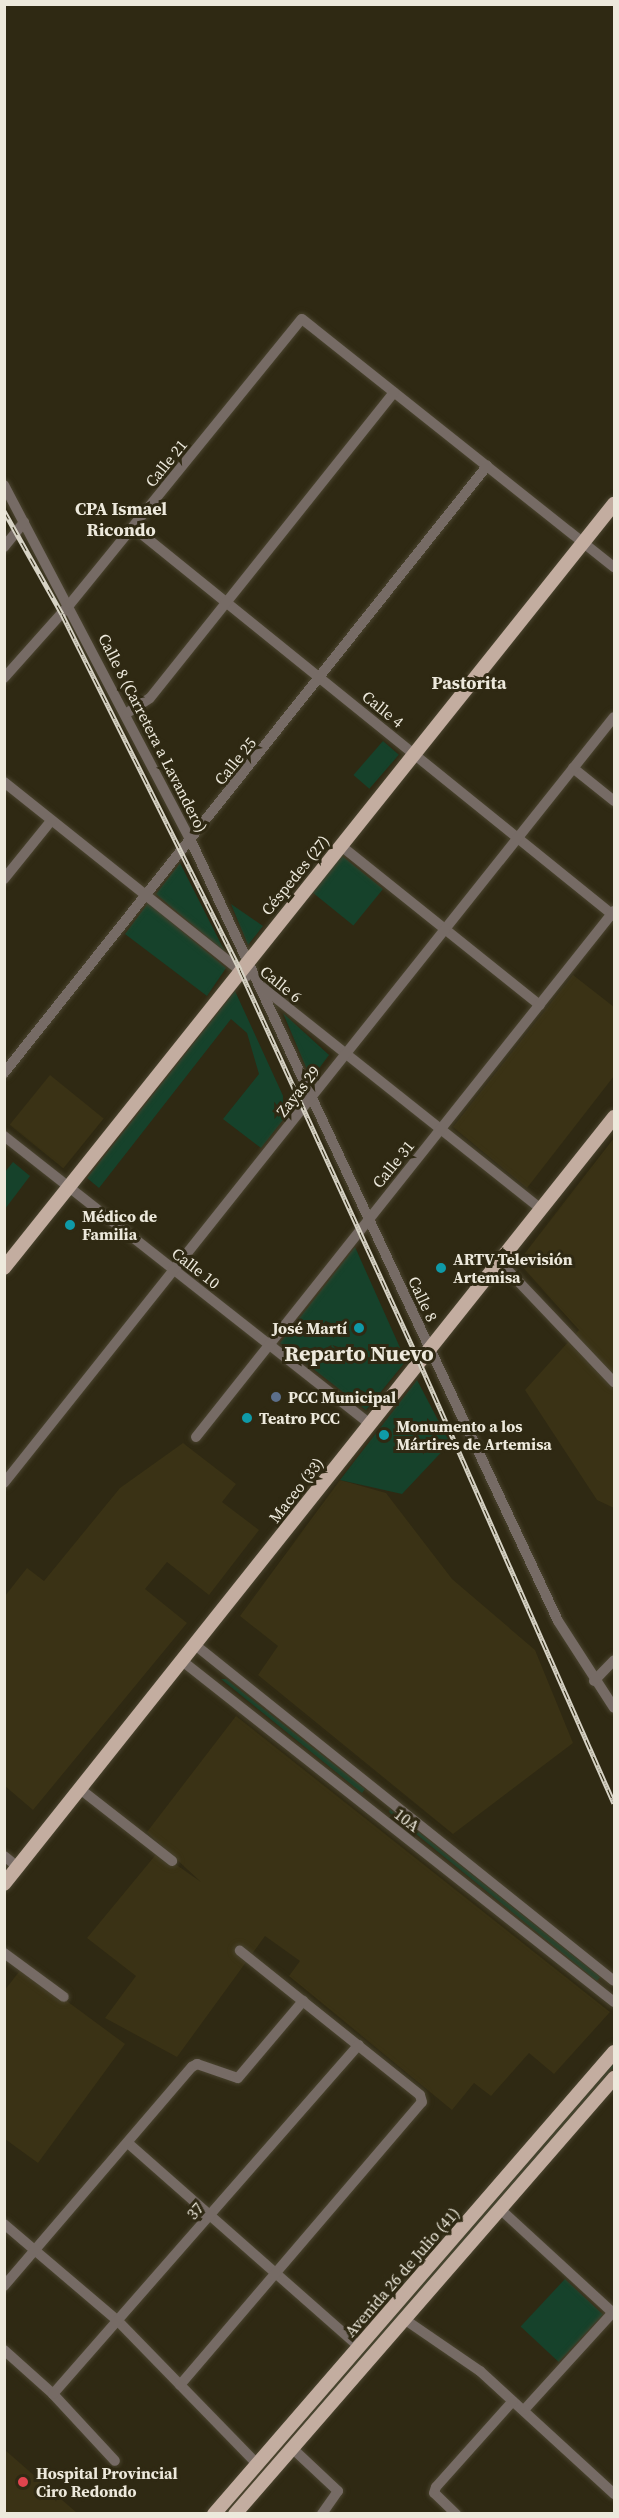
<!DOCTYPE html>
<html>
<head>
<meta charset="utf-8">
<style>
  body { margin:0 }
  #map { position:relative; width:619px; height:2518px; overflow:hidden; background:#2f2913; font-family:"Source Serif 4",serif }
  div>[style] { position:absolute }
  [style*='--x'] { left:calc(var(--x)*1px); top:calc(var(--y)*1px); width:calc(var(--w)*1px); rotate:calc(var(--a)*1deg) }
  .built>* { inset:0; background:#3a3215; transform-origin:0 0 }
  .green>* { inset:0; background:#16422b; transform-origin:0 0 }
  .roads { filter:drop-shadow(0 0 2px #4a442f) drop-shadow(0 0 2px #4a442f) }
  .minor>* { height:10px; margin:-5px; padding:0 5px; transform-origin:5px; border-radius:5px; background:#766b65 }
  .major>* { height:14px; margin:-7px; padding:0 7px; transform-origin:7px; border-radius:7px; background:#c3ada0 }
  .rail>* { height:5px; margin-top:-2.5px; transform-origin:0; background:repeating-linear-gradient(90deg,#2f2913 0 9px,#d7d3c5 0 18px); box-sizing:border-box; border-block:2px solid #d7d3c5 }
  .dots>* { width:16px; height:16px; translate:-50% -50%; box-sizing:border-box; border:3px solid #2f2913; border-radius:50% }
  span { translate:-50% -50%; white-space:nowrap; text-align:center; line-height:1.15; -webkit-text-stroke:6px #2f2913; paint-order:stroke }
  .street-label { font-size:16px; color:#ede9dc }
  .poi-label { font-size:16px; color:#ede9dc; font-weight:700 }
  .left { translate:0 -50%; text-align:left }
  .right { translate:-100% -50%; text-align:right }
  .neighbourhood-label { font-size:18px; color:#ede9dc; font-weight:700 }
  .district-label { font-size:22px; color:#ede9dc; font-weight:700 }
  .frame { position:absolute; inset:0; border:6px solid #ede9dc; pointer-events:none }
</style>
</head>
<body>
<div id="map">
  <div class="built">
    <div style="clip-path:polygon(573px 975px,614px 1007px,614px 1076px,527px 1188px,453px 1127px)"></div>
    <div style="left:50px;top:1075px;width:69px;height:64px;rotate:39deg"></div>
    <div style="clip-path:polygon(614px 1138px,614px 1508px,597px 1500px,525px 1390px,579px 1330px,518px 1262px)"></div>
    <div style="clip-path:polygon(183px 1443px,236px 1484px,222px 1502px,259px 1530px,209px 1595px,167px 1562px,145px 1589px,187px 1623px,33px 1810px,5px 1786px,5px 1596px,27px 1568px,44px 1581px,120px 1488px)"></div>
    <div style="clip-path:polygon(340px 1480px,386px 1493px,452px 1579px,535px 1650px,573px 1743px,453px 1834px,258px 1675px,278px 1646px,240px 1616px)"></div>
    <div style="clip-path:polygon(236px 1716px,610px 2012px,554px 2074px,529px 2053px,491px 2096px,474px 2083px,452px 2110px,289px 1976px,300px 1961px,265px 1936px,177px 2057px,105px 2018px,136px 1976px,87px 1938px,158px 1852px,201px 1882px,147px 1832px)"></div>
    <div style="clip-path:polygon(22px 1968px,125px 2044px,38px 2163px,5px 2139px,4px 1991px)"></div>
    <div style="clip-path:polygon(5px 2450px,77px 2513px,5px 2513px)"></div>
  </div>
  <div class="green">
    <div style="left:383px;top:741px;width:21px;height:45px;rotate:41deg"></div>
    <div style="left:341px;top:855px;width:54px;height:47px;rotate:39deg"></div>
    <div style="clip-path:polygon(180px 863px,225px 952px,156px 894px)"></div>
    <div style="clip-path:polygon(148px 903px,226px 968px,207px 996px,125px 934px)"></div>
    <div style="clip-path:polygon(231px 904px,263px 926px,248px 945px)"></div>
    <div style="clip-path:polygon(235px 991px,290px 1111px,261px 1148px,223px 1119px,259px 1074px,247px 1033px,231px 1019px,99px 1188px,87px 1178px)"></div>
    <div style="clip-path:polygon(283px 1013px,329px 1055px,311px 1079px)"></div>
    <div style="clip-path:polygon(13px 1162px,30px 1176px,5px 1209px,5px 1172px)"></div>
    <div style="clip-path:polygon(355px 1247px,406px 1361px,366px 1410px,280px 1343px)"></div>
    <div style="clip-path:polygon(417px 1380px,450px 1443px,402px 1494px,340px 1480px)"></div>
    <div style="clip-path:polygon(221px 1679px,226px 1679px,365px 1789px,362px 1793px)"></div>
    <div style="clip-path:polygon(390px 1809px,600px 1977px,597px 1981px,389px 1812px)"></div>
    <div style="clip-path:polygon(614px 2063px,614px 2066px,301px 2429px,299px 2427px)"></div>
    <div style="left:565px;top:2279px;width:52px;height:65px;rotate:43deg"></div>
  </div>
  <div class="roads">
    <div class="minor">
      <div style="--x:4;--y:485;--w:402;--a:62.3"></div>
      <div style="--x:191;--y:841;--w:862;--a:64.8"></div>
      <div style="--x:558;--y:1621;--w:103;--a:57.2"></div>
      <div style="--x:133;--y:527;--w:619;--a:38.96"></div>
      <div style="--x:4;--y:547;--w:32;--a:-51"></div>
      <div style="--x:4;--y:678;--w:99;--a:-48.3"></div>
      <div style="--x:70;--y:604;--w:367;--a:-50.9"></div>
      <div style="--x:302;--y:319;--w:399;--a:38.5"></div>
      <div style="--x:127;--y:713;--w:27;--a:-33"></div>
      <div style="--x:150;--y:698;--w:391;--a:-51.4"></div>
      <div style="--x:573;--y:768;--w:53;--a:38.8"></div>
      <div style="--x:4;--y:782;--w:311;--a:38.6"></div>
      <div style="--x:340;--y:845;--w:256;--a:38.7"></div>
      <div style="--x:4;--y:879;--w:75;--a:-51"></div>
      <div style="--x:262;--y:987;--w:357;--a:38.5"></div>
      <div style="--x:4;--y:1073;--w:776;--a:-51.49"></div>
      <div style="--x:4;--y:1136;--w:464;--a:38.2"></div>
      <div style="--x:499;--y:1261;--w:167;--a:46.5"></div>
      <div style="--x:196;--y:1437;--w:672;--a:-51.53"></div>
      <div style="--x:4;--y:1483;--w:979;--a:-51.47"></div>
      <div style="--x:194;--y:1644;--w:538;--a:38.74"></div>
      <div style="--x:181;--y:1660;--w:552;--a:38.3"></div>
      <div style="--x:594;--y:1681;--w:29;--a:-46"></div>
      <div style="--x:80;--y:1789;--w:117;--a:38"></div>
      <div style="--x:4;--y:1856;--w:18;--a:38"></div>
      <div style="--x:4;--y:1953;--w:74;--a:36.3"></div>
      <div style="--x:128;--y:2143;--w:308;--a:41.4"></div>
      <div style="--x:500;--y:2209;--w:155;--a:42.6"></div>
      <div style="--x:4;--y:2224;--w:151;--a:40.4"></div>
      <div style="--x:119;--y:2322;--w:198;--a:45.8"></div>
      <div style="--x:4;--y:2286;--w:289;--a:-49.4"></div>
      <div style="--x:192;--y:2067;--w:6;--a:-31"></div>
      <div style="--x:197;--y:2064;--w:43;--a:18.9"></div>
      <div style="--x:238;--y:2078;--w:101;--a:-49.8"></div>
      <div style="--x:404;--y:2319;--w:92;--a:34.4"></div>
      <div style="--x:480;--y:2371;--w:182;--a:42.5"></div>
      <div style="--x:4;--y:2350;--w:66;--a:41.9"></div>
      <div style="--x:53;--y:2394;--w:91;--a:47.2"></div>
      <div style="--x:180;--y:2385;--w:372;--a:-49.5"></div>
      <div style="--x:422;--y:2102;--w:7;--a:-106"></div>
      <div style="--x:420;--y:2095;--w:231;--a:-141.3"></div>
      <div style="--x:53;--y:2394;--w:464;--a:-48.8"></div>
      <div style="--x:524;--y:2410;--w:134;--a:-47.7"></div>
      <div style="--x:292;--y:2448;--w:63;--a:43.1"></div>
      <div style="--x:338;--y:2491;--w:28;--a:125"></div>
      <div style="--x:456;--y:2514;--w:30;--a:-136"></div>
      <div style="--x:434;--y:2493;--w:6;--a:-72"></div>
      <div style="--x:436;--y:2487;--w:115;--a:-48.2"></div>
    </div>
    <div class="major">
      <div style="--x:4;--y:1268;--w:978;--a:-51.4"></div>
      <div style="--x:4;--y:1884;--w:980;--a:-51.5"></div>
      <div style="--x:214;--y:2514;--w:611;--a:-49.11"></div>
      <div style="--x:235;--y:2514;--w:578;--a:-49"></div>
    </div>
  </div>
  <div class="rail">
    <div style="--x:4;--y:511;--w:118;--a:60.6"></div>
    <div style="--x:62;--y:614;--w:398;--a:63.4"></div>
    <div style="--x:240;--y:970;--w:430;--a:65.4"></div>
    <div style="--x:419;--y:1361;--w:483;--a:66.2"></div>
  </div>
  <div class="dots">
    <div style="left:70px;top:1225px;background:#0f9aa8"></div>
    <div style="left:441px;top:1268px;background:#0f9aa8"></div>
    <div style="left:359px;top:1328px;background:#0f9aa8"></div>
    <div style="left:276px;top:1397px;background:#5c6f8a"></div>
    <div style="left:247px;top:1418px;background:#0f9aa8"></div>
    <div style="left:384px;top:1435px;background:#0f9aa8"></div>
    <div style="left:23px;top:2482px;background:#e0444e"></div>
  </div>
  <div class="street-label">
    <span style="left:166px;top:463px;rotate:-51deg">Calle 21</span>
    <span style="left:383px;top:709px;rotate:39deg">Calle 4</span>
    <span style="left:153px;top:733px;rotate:63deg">Calle 8 (Carretera a Lavandero)</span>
    <span style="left:235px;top:761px;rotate:-51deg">Calle 25</span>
    <span style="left:295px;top:875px;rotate:-51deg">Céspedes (27)</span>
    <span style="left:281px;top:984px;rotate:39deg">Calle 6</span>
    <span style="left:298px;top:1091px;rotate:-52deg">Zayas 29</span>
    <span style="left:393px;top:1164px;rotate:-51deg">Calle 31</span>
    <span style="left:196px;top:1268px;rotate:38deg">Calle 10</span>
    <span style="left:423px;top:1299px;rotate:65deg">Calle 8</span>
    <span style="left:296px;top:1490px;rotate:-52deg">Maceo (33)</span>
    <span style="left:407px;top:1820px;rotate:38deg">10A</span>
    <span style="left:195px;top:2211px;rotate:-49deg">37</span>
    <span style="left:402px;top:2272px;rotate:-49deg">Avenida 26 de Julio (41)</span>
  </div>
  <div class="poi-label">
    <span class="left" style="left:82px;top:1225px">Médico de<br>Familia</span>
    <span class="left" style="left:453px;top:1268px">ARTV Televisión<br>Artemisa</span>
    <span class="right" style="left:347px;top:1328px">José Martí</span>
    <span class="left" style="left:288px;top:1397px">PCC Municipal</span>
    <span class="left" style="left:259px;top:1418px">Teatro PCC</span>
    <span class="left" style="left:396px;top:1435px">Monumento a los<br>Mártires de Artemisa</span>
    <span class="left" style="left:36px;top:2482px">Hospital Provincial<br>Ciro Redondo</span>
  </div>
  <div class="neighbourhood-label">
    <span style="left:121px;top:520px">CPA Ismael<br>Ricondo</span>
    <span style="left:469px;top:683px">Pastorita</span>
  </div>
  <div class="district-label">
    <span style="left:359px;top:1354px">Reparto Nuevo</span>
  </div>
  <div class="frame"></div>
</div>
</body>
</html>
